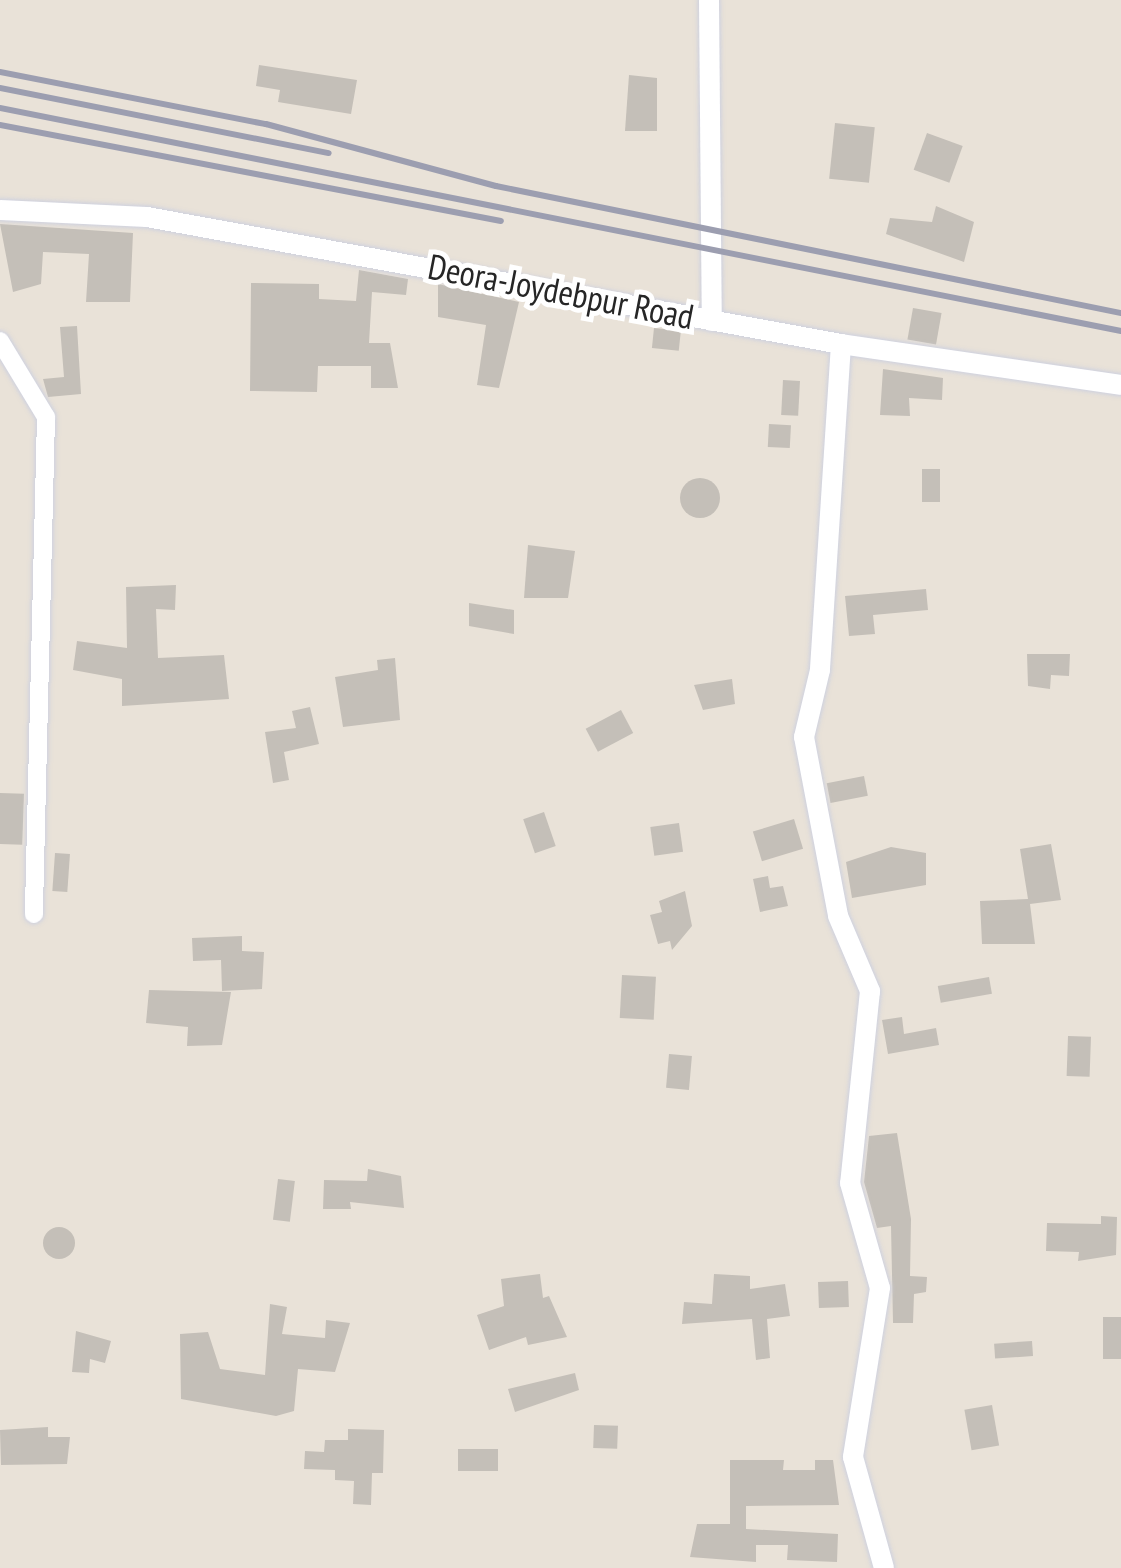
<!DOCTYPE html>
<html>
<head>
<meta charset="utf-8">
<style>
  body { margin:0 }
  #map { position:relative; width:1121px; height:1568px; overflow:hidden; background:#e9e2d8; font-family:"PT Sans Narrow",sans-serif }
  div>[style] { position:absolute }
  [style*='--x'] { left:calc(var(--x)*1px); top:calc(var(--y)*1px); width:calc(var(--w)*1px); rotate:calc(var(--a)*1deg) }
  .building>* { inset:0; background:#c4bfb8; transform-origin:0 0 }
  .round { border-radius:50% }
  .roads { filter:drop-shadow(0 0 2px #ced1df) drop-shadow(0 0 2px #ced1df) }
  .minor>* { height:18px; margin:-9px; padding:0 9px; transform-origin:9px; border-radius:9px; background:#fff }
  .tertiary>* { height:20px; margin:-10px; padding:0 10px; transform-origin:10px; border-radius:10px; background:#fff }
  .rail>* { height:6px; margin:-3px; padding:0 3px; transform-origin:3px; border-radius:3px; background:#9c9eb0 }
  span { translate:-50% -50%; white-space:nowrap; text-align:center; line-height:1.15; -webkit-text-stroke:10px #fff; paint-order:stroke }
  .street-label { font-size:35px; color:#262626 }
</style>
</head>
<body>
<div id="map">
  <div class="building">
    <div style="clip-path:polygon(259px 65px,357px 80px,351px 114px,278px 102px,280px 90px,256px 86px)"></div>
    <div style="clip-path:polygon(629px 75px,657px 78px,657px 131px,625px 131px)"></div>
    <div style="left:835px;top:123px;width:40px;height:56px;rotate:6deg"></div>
    <div style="left:927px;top:133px;width:38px;height:39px;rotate:20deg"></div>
    <div style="clip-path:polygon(936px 206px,974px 222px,964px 262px,886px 234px,890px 218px,932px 222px)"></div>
    <div style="clip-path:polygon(0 224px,133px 233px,130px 302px,86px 302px,89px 254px,43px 252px,41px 284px,13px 292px)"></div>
    <div style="clip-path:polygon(359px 270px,408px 279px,406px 295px,372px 292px,369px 343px,390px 343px,398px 388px,371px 388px,371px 366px,318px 366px,317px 392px,250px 391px,251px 283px,319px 284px,319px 299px,356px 301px)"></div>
    <div style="clip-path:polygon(438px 284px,519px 302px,499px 388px,477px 385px,486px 325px,438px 317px)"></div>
    <div style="left:913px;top:308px;width:29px;height:32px;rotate:10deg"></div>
    <div style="clip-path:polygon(77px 326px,81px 394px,48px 397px,43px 379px,64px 377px,60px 327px)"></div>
    <div style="left:654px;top:328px;width:27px;height:20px;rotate:6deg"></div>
    <div style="clip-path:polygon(883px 369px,943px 378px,942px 400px,909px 398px,910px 416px,880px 415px)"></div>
    <div style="left:783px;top:380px;width:17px;height:35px;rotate:3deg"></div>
    <div style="left:769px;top:424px;width:22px;height:23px;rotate:3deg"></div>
    <div style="left:922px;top:469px;width:18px;height:33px"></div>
    <div class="round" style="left:680px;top:478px;width:40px;height:40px"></div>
    <div style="clip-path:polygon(528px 545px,575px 551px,568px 598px,524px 598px)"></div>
    <div style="clip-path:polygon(176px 585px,175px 610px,156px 609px,158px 658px,224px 655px,229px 699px,122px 706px,122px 679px,73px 670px,77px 641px,127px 648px,126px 587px)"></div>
    <div style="clip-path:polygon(926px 589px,928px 610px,873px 615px,875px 634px,849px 636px,845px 596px)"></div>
    <div style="clip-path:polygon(469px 603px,514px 610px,514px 634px,469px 626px)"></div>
    <div style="clip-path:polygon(1027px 654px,1070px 654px,1069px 676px,1051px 675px,1050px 689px,1028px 686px)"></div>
    <div style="clip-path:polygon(395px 658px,400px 720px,343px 727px,335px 677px,378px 670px,377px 660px)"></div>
    <div style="clip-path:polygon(732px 679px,735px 704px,703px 710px,694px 685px)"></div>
    <div style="clip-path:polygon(310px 707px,319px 744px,284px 752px,289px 780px,273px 783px,265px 732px,296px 728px,292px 711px)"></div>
    <div style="left:621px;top:710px;width:26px;height:40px;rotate:62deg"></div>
    <div style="left:864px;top:776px;width:20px;height:38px;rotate:79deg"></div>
    <div style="left:0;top:793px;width:24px;height:51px;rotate:2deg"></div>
    <div style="left:544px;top:812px;width:36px;height:22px;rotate:71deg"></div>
    <div style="left:794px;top:819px;width:31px;height:43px;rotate:73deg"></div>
    <div style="left:679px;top:823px;width:29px;height:29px;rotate:82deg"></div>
    <div style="clip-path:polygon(1051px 844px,1061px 900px,1030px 904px,1035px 944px,982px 944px,980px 901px,1028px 899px,1020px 849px)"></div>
    <div style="clip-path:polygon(891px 847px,926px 853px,926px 885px,852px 898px,846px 862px)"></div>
    <div style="left:55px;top:853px;width:15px;height:38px;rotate:4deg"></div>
    <div style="clip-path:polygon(768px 876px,770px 888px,783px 886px,788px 906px,760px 912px,753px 879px)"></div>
    <div style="clip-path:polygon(685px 891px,692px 926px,672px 950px,670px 941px,658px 944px,650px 915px,662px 912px,659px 901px)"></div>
    <div style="clip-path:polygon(242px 936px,242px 951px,264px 952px,262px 989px,222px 991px,221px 960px,193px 961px,192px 938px)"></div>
    <div style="left:622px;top:975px;width:34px;height:43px;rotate:3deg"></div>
    <div style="left:989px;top:977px;width:17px;height:52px;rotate:80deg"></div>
    <div style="clip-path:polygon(149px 990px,231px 992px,222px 1045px,187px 1046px,188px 1027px,146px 1023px)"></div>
    <div style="clip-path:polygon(902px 1017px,904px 1034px,936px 1028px,939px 1045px,888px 1054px,882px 1020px)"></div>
    <div style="left:1068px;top:1036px;width:23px;height:40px;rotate:2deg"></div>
    <div style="left:669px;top:1054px;width:23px;height:34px;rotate:5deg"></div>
    <div style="clip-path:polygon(897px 1133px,911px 1219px,910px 1276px,927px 1277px,926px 1292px,914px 1294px,913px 1323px,893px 1323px,891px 1226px,877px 1228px,864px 1182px,869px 1136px)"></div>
    <div style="clip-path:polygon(368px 1169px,401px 1176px,404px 1208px,350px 1202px,351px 1209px,323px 1209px,324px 1180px,367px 1181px)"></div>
    <div style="left:278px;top:1179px;width:17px;height:41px;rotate:7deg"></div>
    <div style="clip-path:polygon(1101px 1216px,1117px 1217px,1116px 1255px,1078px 1261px,1079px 1252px,1046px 1251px,1047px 1223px,1101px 1224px)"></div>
    <div class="round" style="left:43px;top:1227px;width:32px;height:32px"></div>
    <div style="clip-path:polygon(540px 1274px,543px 1298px,549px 1296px,567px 1337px,528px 1345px,526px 1337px,489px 1350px,477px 1315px,504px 1306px,501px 1279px)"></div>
    <div style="clip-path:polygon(714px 1274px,750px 1276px,750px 1289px,785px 1284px,790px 1316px,767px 1319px,770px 1358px,756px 1360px,752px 1319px,682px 1324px,684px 1302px,712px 1304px)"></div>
    <div style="left:848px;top:1281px;width:26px;height:30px;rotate:88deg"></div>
    <div style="clip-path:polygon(270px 1304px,287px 1307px,282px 1334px,325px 1338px,326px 1320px,350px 1323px,335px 1372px,298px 1369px,294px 1411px,276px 1416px,181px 1399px,180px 1334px,208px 1332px,220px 1369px,265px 1375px)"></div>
    <div style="left:1121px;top:1317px;width:42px;height:18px;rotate:90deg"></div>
    <div style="clip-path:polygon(76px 1331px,111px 1341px,105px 1363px,90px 1359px,89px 1373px,72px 1372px)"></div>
    <div style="left:1032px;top:1341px;width:15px;height:38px;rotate:86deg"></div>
    <div style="clip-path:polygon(575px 1373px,579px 1390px,515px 1412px,508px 1389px)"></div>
    <div style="left:992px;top:1405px;width:41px;height:28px;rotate:80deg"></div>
    <div style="left:594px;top:1425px;width:24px;height:23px;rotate:2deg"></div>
    <div style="clip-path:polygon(48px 1427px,48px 1437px,70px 1437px,67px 1464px,1px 1465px,0 1430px)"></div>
    <div style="clip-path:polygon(348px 1429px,384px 1430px,383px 1473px,372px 1473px,371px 1505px,353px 1504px,354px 1481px,335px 1480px,335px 1470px,304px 1469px,305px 1451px,324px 1452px,325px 1440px,348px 1440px)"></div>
    <div style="left:498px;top:1449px;width:22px;height:40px;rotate:90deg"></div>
    <div style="clip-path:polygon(730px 1460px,784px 1460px,783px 1470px,815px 1470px,815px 1460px,833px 1460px,839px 1505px,746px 1506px,746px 1529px,838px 1534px,837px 1562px,787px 1560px,788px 1545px,756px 1545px,756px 1562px,690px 1557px,697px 1524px,730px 1524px)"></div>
  </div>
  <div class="roads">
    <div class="minor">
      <div style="--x:0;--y:341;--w:89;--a:58.8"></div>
      <div style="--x:46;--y:417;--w:497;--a:91.4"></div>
    </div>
    <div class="tertiary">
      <div style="--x:709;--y:0;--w:321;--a:89.5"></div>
      <div style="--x:0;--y:210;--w:147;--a:2.7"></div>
      <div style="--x:147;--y:217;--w:706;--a:10.37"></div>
      <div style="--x:841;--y:344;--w:283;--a:8.3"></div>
      <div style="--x:841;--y:344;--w:327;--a:93.7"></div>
      <div style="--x:820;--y:670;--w:69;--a:103.4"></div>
      <div style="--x:804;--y:737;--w:182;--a:79.2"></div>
      <div style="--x:838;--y:916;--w:82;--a:66.9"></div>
      <div style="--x:870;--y:991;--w:193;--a:95.9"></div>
      <div style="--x:850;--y:1183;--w:109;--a:74.1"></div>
      <div style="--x:880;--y:1288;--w:171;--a:99.1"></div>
      <div style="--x:853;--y:1457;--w:115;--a:74.4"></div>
    </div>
  </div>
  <div class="rail">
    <div style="--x:0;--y:72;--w:271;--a:11.1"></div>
    <div style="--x:266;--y:124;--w:238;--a:15.1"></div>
    <div style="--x:496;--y:186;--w:638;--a:11.49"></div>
    <div style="--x:0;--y:88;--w:335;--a:11.2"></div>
    <div style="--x:0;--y:108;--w:1143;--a:11.25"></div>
    <div style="--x:0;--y:125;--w:510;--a:10.85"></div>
  </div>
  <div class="street-label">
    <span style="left:561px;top:291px;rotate:11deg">Deora-Joydebpur Road</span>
  </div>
</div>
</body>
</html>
